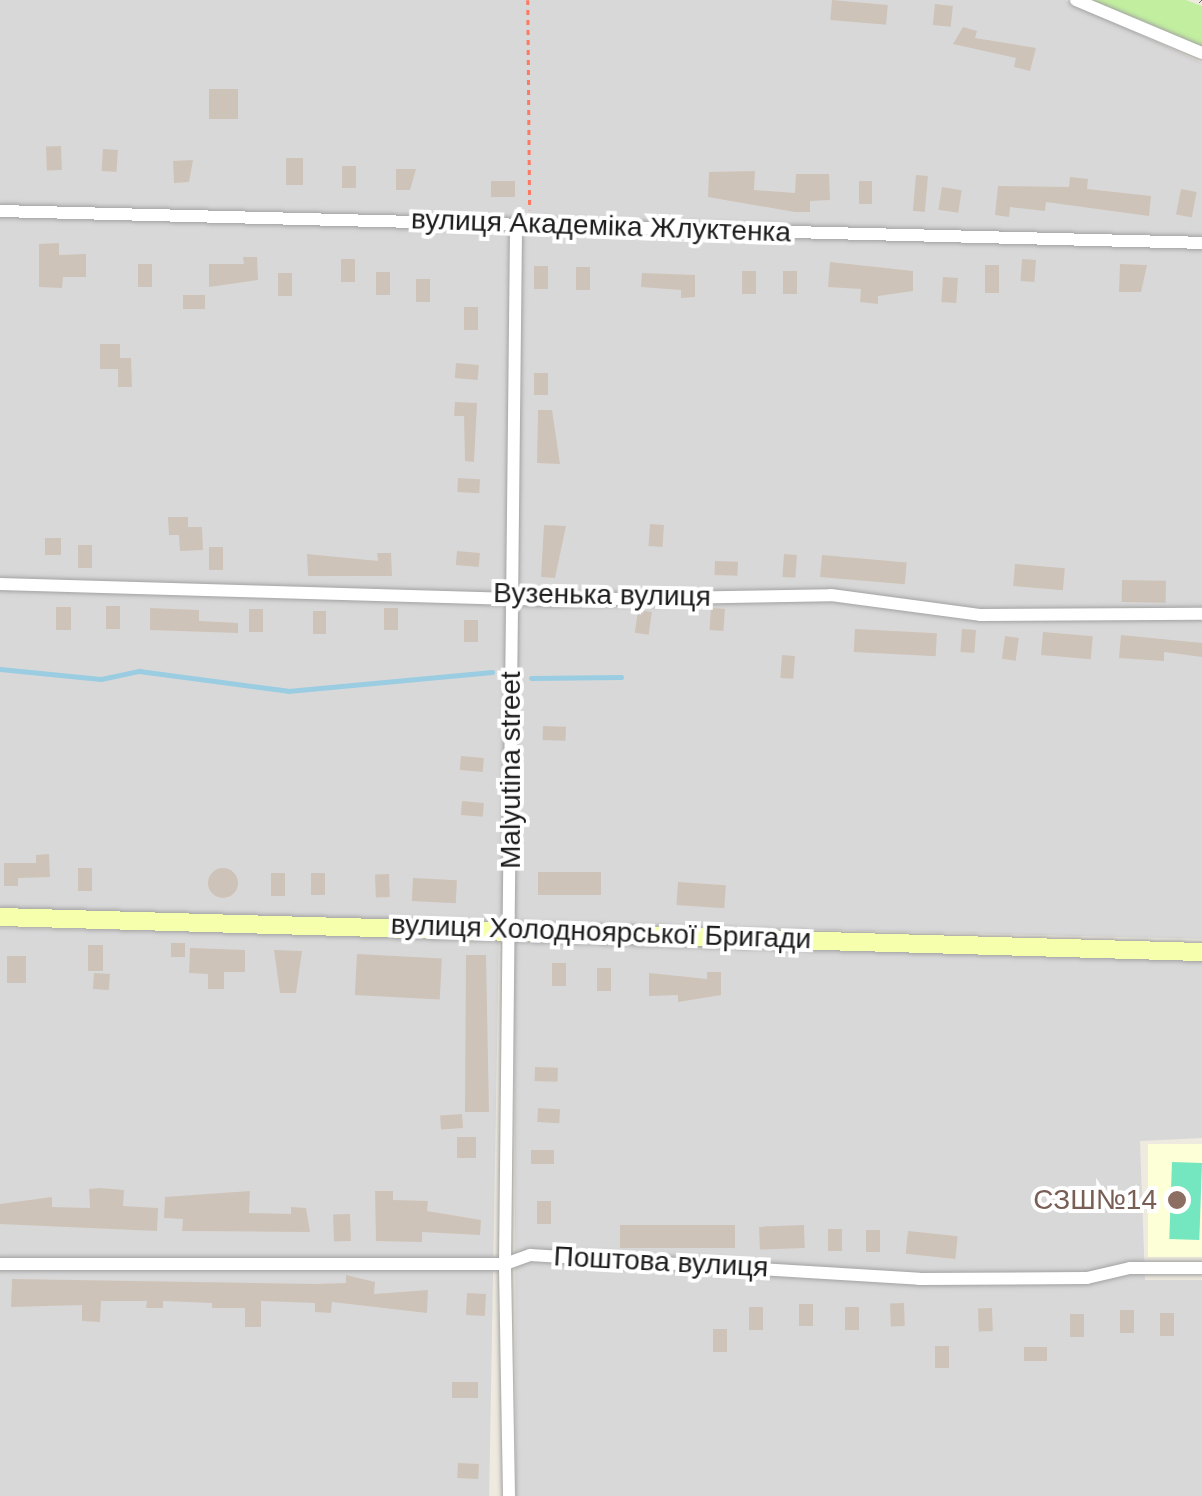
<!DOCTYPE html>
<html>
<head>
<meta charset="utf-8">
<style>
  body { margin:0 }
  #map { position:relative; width:1202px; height:1496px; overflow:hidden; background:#eeeadf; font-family:Arial,sans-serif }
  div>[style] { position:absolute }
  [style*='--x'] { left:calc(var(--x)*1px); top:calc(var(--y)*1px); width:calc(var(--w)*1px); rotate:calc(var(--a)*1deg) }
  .residential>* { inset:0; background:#d9d8d8; transform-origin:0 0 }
  .education>* { inset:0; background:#fdffd7; transform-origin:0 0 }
  .grass>* { inset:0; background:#c2ef9f }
  .pitch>* { inset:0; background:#74e6c0; transform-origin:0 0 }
  .stream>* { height:5px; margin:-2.5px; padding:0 2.5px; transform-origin:2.5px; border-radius:2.5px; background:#9acde1 }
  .building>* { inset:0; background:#cec3b8; transform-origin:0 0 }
  .round { border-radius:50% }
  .path>* { height:2.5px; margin-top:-1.25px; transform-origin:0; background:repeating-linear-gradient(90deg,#ff785f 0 5px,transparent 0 10px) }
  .roads { filter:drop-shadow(0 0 2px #a2a2a2) drop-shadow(0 0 2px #a2a2a2) }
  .street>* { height:12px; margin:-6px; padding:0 6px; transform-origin:6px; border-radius:6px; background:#fff }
  .secondary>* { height:18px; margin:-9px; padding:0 9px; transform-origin:9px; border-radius:9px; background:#f6ffac }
  .rail>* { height:5px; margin-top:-2.5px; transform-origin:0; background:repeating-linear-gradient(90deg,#696969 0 20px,transparent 0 40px) }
  .dots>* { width:28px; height:28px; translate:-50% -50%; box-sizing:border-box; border:5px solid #fff; border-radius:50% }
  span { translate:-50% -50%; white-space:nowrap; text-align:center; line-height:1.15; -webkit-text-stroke:8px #fff; paint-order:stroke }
  .street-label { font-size:28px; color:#1b1b1b }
  .education-label { font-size:28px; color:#785e54 }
  .right { translate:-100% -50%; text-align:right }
</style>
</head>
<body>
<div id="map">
  <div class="residential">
    <div style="clip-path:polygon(0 0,1065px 0,1202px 63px,1202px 939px,0 910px)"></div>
    <div style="left:0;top:928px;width:499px;height:568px;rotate:1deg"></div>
    <div style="clip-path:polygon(514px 940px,1202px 961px,1202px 1138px,1140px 1141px,1145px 1280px,1202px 1280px,1202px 1496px,516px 1496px)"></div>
  </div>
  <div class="education">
    <div style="left:1202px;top:1144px;width:113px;height:54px;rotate:90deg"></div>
  </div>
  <div class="grass">
    <div style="clip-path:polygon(1080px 0,1186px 0,1202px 6px,1202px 52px)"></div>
  </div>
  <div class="pitch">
    <div style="left:1172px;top:1162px;width:30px;height:77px;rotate:2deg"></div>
  </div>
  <div class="stream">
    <div style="--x:0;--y:669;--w:101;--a:5.7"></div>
    <div style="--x:101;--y:679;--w:39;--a:-12"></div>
    <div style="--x:139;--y:671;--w:150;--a:7.6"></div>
    <div style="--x:288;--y:691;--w:205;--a:-5.3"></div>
    <div style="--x:531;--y:678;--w:90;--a:-0.6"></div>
  </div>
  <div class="building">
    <div style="left:832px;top:0;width:56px;height:20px;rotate:5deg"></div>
    <div style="left:935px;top:4px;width:18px;height:21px;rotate:6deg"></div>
    <div style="clip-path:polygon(963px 27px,977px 31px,975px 38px,1036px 48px,1030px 71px,1014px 67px,1016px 58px,953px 44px)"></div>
    <div style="left:209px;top:89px;width:29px;height:30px"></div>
    <div style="left:61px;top:146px;width:24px;height:15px;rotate:88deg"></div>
    <div style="left:103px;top:149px;width:15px;height:22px;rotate:4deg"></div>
    <div style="left:286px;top:158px;width:17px;height:27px"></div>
    <div style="clip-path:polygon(193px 160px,189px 182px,174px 183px,173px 161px)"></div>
    <div style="left:342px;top:166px;width:14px;height:22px"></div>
    <div style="clip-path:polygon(396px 169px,416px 169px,410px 190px,396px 190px)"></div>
    <div style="clip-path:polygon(755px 171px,754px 190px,795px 193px,796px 174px,829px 174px,830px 200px,810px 201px,810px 212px,795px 212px,708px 197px,709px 172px)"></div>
    <div style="left:916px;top:175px;width:12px;height:36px;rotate:5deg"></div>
    <div style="clip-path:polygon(1070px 177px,1088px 179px,1087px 189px,1151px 196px,1149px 216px,1046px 202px,1045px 211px,1010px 207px,1009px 217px,995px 215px,998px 186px,1069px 187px)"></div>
    <div style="left:515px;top:181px;width:16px;height:24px;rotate:90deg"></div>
    <div style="left:859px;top:181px;width:13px;height:23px"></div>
    <div style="left:942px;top:187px;width:20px;height:23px;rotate:9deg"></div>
    <div style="left:1181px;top:189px;width:16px;height:26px;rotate:11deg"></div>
    <div style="clip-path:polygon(59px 243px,59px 255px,86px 254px,86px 277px,63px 277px,62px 288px,39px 287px,39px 244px)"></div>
    <div style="clip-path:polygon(243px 257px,257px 257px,258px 280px,209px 287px,209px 264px,244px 264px)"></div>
    <div style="left:341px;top:259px;width:14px;height:23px"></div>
    <div style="left:1022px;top:259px;width:14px;height:22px;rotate:4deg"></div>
    <div style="clip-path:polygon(830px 262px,913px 271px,913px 291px,878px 296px,878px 304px,860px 302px,861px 289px,828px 287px)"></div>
    <div style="left:138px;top:264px;width:14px;height:23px"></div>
    <div style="clip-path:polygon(1120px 264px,1147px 265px,1141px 292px,1119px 292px)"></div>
    <div style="left:985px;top:265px;width:14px;height:28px"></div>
    <div style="left:534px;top:266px;width:14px;height:23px"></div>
    <div style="left:576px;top:267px;width:14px;height:23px"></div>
    <div style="left:742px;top:271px;width:14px;height:23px"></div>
    <div style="left:783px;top:271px;width:14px;height:23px"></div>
    <div style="left:390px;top:272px;width:23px;height:14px;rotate:90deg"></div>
    <div style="left:278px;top:273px;width:14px;height:23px"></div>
    <div style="clip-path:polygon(642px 273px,695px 275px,695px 297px,681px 298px,681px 290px,641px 287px)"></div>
    <div style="left:943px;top:277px;width:15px;height:25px;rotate:4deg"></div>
    <div style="left:430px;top:279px;width:23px;height:14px;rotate:90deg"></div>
    <div style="left:205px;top:295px;width:14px;height:22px;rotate:90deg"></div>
    <div style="left:464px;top:307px;width:14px;height:23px"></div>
    <div style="clip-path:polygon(100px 344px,120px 344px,120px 358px,131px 358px,132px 387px,118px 387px,118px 369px,100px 369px)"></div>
    <div style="left:456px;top:363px;width:23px;height:15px;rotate:5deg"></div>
    <div style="left:534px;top:373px;width:14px;height:22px"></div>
    <div style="clip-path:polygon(455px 402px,477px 403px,474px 462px,465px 461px,464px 416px,454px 416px)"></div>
    <div style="clip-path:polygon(538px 410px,552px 410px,560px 464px,537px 463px)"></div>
    <div style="left:458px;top:478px;width:22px;height:14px;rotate:3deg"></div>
    <div style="clip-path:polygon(168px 517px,188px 517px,188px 527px,202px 527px,203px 550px,180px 551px,179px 535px,169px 535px)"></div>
    <div style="left:650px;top:524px;width:14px;height:22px;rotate:4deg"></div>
    <div style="clip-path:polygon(544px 525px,566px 526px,555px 578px,541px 577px)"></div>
    <div style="left:45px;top:538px;width:16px;height:17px"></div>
    <div style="left:78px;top:545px;width:14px;height:23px"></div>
    <div style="left:209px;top:547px;width:14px;height:23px"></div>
    <div style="left:457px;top:551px;width:23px;height:14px;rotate:5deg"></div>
    <div style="clip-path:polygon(377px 553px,391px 553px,392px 576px,308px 576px,307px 554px,378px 561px)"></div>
    <div style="left:784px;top:554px;width:13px;height:23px;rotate:4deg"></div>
    <div style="left:822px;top:555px;width:85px;height:22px;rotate:5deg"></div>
    <div style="left:715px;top:561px;width:23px;height:14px;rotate:2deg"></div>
    <div style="left:1015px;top:564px;width:50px;height:22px;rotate:5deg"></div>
    <div style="left:1122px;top:580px;width:44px;height:22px;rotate:1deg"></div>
    <div style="left:120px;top:606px;width:23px;height:14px;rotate:90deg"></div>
    <div style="left:71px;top:607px;width:23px;height:15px;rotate:90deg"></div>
    <div style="clip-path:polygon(150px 608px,199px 610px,199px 621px,238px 623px,238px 633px,150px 630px)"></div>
    <div style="left:384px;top:608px;width:14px;height:22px"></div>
    <div style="left:711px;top:608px;width:14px;height:22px;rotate:4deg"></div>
    <div style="left:249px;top:609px;width:14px;height:23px"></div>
    <div style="left:638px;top:610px;width:14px;height:23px;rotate:8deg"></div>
    <div style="left:313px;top:611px;width:13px;height:23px"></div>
    <div style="left:464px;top:620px;width:14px;height:22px"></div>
    <div style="left:855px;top:629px;width:82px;height:23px;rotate:3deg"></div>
    <div style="left:962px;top:629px;width:14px;height:23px;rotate:4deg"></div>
    <div style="left:1043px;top:632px;width:50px;height:23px;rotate:5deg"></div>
    <div style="clip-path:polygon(1121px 635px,1202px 643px,1202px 657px,1164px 652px,1164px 661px,1119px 658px)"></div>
    <div style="left:1005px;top:636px;width:14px;height:23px;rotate:8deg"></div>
    <div style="left:782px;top:655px;width:13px;height:23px;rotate:4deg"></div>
    <div style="left:543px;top:726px;width:23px;height:14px;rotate:2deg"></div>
    <div style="left:461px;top:756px;width:23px;height:14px;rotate:5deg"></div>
    <div style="left:462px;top:801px;width:22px;height:14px;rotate:5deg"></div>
    <div style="clip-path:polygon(49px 854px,50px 877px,18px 878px,18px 886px,4px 886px,4px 863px,36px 863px,36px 855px)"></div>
    <div style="left:78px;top:868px;width:14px;height:23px"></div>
    <div class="round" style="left:208px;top:868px;width:30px;height:30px"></div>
    <div style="left:601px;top:872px;width:23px;height:63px;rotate:90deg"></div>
    <div style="left:271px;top:873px;width:14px;height:23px"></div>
    <div style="left:311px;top:873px;width:14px;height:22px"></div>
    <div style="left:389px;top:874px;width:23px;height:14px;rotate:88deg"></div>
    <div style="left:413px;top:878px;width:44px;height:23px;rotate:3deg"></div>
    <div style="left:678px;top:882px;width:48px;height:23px;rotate:4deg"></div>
    <div style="left:171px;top:943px;width:14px;height:14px"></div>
    <div style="left:88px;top:945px;width:15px;height:26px"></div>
    <div style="clip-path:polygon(190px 948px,245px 950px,245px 972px,224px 972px,224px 989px,208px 989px,208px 974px,189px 973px)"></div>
    <div style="clip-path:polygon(274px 950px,302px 951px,296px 993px,280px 993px)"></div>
    <div style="left:357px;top:954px;width:85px;height:41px;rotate:3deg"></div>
    <div style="clip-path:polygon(466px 955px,486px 955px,489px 1112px,465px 1112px)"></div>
    <div style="left:7px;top:956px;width:19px;height:27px"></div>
    <div style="left:552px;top:963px;width:14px;height:23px"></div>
    <div style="left:597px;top:968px;width:14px;height:23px"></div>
    <div style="clip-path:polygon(707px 972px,721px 972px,721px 995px,678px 1002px,678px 995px,649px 996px,649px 973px,707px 979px)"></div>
    <div style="left:94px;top:973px;width:16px;height:16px;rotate:4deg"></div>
    <div style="left:535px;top:1067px;width:23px;height:14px;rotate:2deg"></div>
    <div style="left:538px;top:1108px;width:22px;height:14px;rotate:3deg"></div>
    <div style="left:462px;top:1114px;width:14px;height:22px;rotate:86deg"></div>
    <div style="left:457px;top:1137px;width:19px;height:21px"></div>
    <div style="left:531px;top:1150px;width:23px;height:14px"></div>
    <div style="clip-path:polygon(100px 1188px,124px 1190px,123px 1206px,158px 1208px,157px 1231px,0 1224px,0 1204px,52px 1197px,52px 1207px,90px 1208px,89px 1189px)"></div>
    <div style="clip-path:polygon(250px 1191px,249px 1213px,291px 1214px,291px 1207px,306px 1208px,310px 1232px,182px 1231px,183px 1219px,164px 1218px,165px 1197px)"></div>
    <div style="clip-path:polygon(375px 1191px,393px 1191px,393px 1200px,428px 1201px,427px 1211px,481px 1220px,480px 1235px,422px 1232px,422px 1242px,376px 1241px)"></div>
    <div style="left:551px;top:1201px;width:23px;height:14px;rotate:90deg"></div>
    <div style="left:350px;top:1214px;width:27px;height:17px;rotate:88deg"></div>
    <div style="left:620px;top:1225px;width:115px;height:23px"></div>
    <div style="left:804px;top:1225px;width:23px;height:45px;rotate:88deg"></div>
    <div style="left:828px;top:1229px;width:14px;height:22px"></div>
    <div style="left:866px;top:1230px;width:14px;height:22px"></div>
    <div style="left:908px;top:1231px;width:50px;height:23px;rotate:6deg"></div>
    <div style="clip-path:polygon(346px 1275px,375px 1282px,374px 1294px,428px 1290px,427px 1313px,332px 1302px,331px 1313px,315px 1312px,315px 1303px,261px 1301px,261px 1327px,245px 1327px,245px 1308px,212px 1308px,212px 1303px,163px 1301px,163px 1308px,146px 1308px,147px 1301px,101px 1301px,100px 1322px,82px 1321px,82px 1305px,11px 1307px,12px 1279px,316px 1284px,346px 1283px)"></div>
    <div style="left:467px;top:1293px;width:19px;height:22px;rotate:3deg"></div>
    <div style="left:904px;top:1303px;width:23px;height:14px;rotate:88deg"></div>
    <div style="left:799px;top:1304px;width:14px;height:22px"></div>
    <div style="left:749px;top:1307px;width:14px;height:23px"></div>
    <div style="left:845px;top:1307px;width:14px;height:23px"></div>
    <div style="left:992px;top:1308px;width:23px;height:14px;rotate:88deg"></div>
    <div style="left:1120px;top:1310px;width:14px;height:23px"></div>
    <div style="left:1160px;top:1313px;width:14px;height:23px"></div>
    <div style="left:1084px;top:1314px;width:23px;height:14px;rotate:90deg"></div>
    <div style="left:713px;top:1329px;width:14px;height:23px"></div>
    <div style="left:935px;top:1346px;width:14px;height:22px"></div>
    <div style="left:1047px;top:1347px;width:14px;height:23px;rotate:90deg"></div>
    <div style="left:452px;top:1382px;width:26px;height:16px"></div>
    <div style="left:458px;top:1463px;width:21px;height:15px;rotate:3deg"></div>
  </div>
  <div class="path">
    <div style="--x:528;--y:0;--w:210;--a:89.5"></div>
  </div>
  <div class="roads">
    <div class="street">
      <div style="--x:1076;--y:0;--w:137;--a:22.8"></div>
      <div style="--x:0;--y:211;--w:1202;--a:1.52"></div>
      <div style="--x:0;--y:584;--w:552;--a:1.66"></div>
      <div style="--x:552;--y:600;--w:279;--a:-1"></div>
      <div style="--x:831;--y:595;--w:150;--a:7.6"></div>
      <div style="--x:980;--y:615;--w:222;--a:-0.3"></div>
      <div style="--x:0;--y:1264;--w:505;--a:0"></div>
      <div style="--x:505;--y:1264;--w:27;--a:-20"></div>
      <div style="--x:530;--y:1255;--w:390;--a:3.5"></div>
      <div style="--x:919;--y:1279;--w:168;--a:-0.3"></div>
      <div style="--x:1087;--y:1278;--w:44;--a:-13.1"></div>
      <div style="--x:1130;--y:1268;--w:72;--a:0"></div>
      <div style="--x:509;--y:1496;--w:232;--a:-91"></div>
      <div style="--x:505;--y:1264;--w:1041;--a:-89.39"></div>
    </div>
    <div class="secondary">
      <div style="--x:0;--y:917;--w:1203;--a:1.67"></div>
    </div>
  </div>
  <div class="rail">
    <div style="--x:1201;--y:0;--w:1;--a:45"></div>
  </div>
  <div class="dots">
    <div style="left:1177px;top:1200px;background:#8d6e63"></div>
  </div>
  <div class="street-label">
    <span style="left:601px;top:226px;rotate:2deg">вулиця Академіка Жлуктенка</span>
    <span style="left:602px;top:595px;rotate:1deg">Вузенька вулиця</span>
    <span style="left:511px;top:770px;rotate:-90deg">Malyutina street</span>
    <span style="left:601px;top:932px;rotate:2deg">вулиця Холодноярської Бригади</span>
    <span style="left:661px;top:1262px;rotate:3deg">Поштова вулиця</span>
  </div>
  <div class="education-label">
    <span class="right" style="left:1157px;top:1200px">СЗШ№14</span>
  </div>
</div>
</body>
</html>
